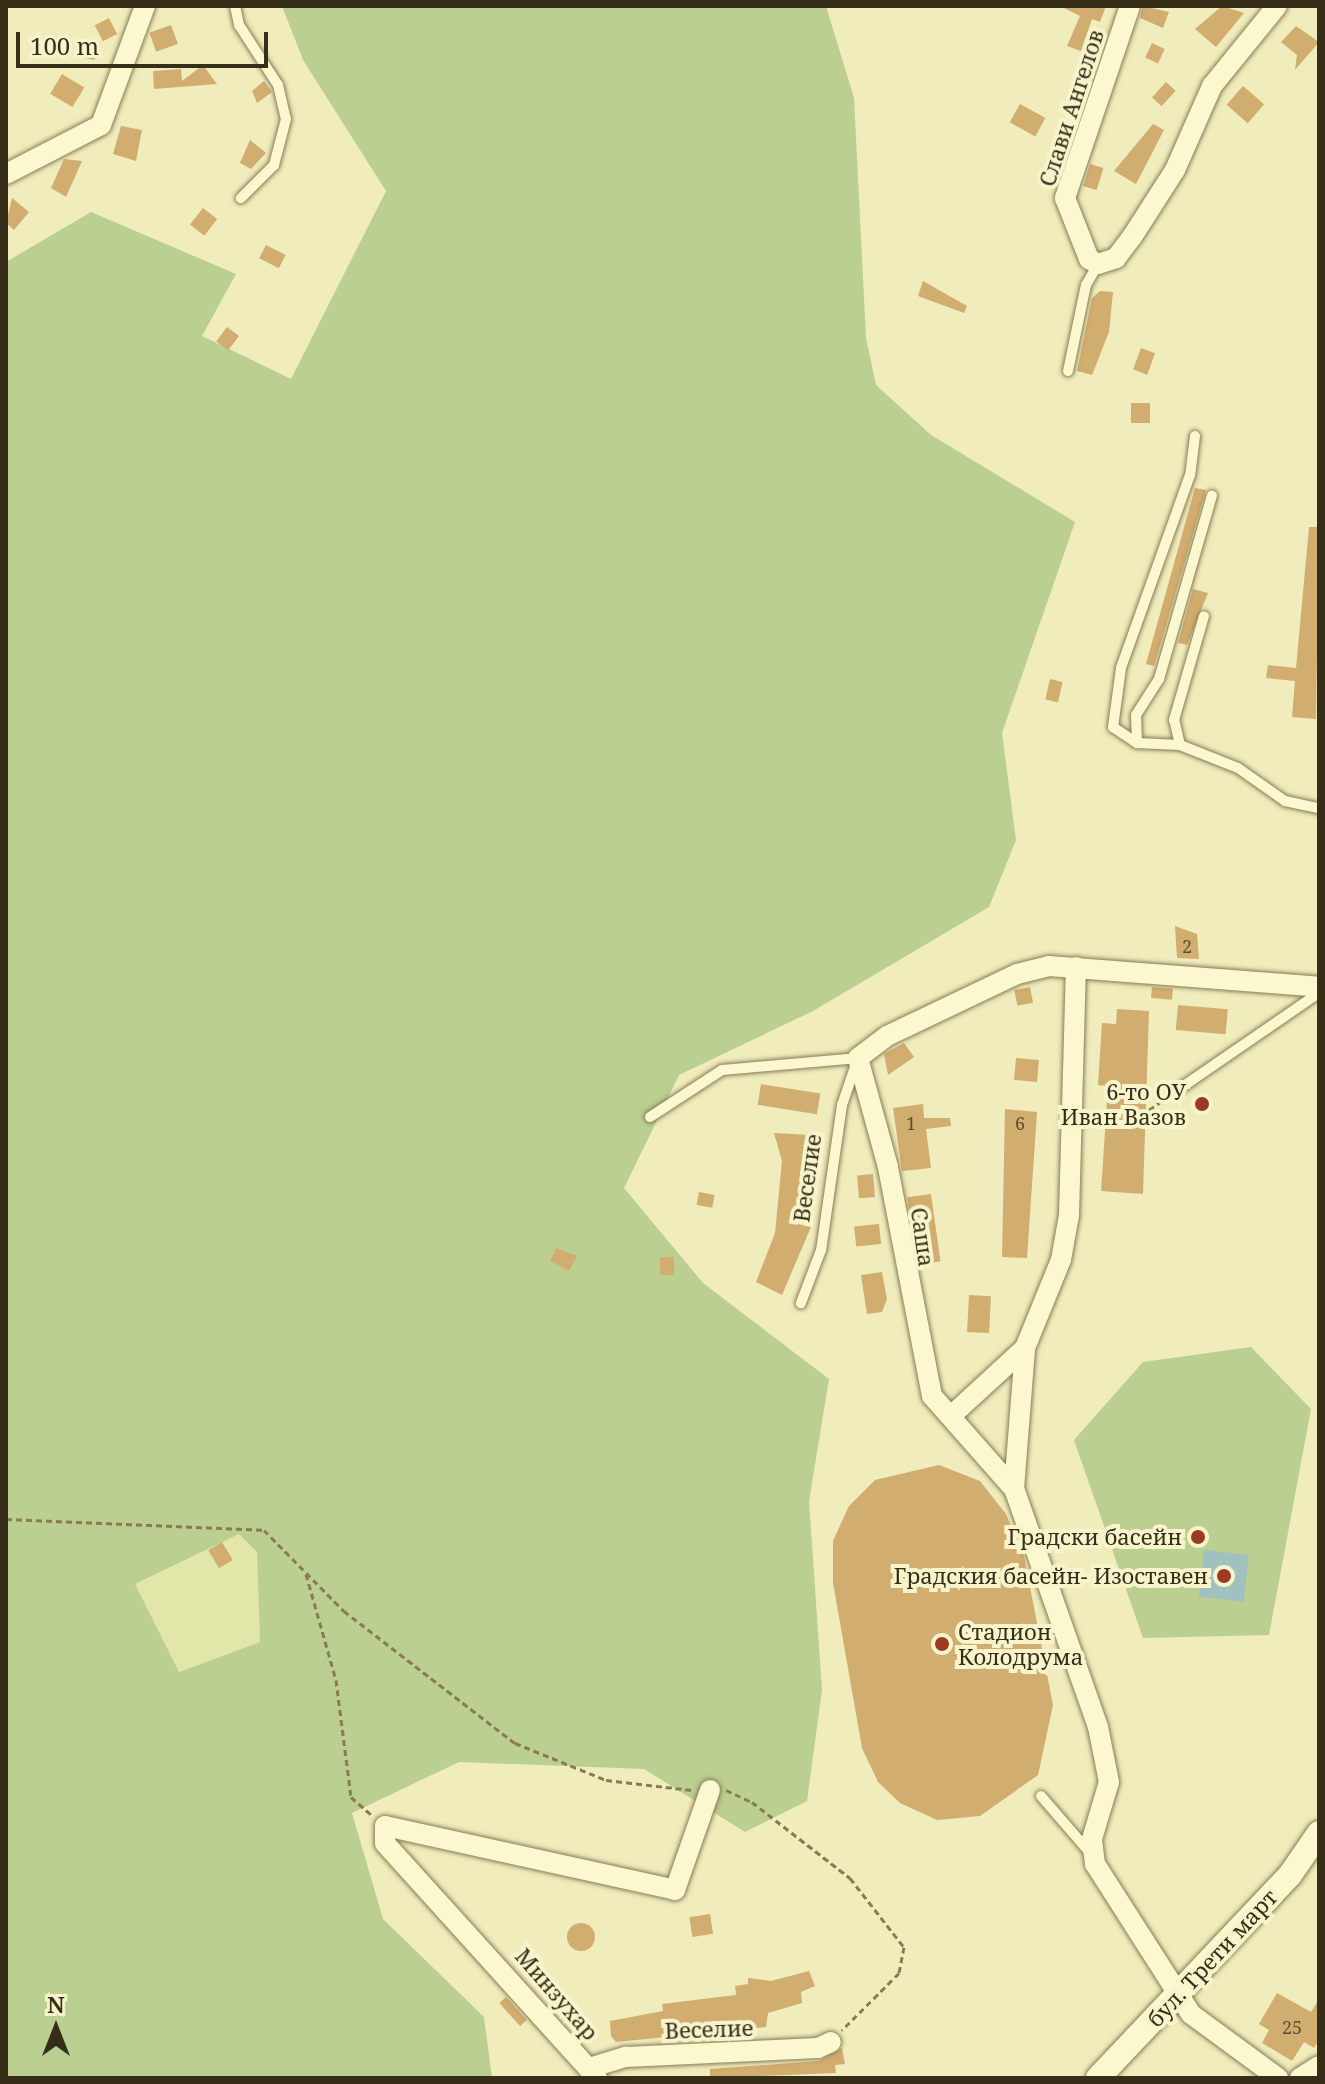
<!DOCTYPE html>
<html>
<head>
<meta charset="utf-8">
<style>
  body { margin:0 }
  #map { position:relative; width:1325px; height:2084px; overflow:hidden; background:#f0ecbc; font-family:"Noto Serif",serif }
  div>[style] { position:absolute }
  [style*='--x'] { left:calc(var(--x)*1px); top:calc(var(--y)*1px); width:calc(var(--w)*1px); rotate:calc(var(--a)*1deg) }
  .farmland>* { inset:0; background:#e3e6a9 }
  .green>* { inset:0; background:#bacf90 }
  .water>* { inset:0; background:#a0c1be; transform-origin:0 0 }
  .building>* { inset:0; background:#d1ad6f; transform-origin:0 0 }
  .round { border-radius:50% }
  .path>* { height:3px; margin-top:-1.5px; transform-origin:0; background:repeating-linear-gradient(90deg,#897c55 0 6px,transparent 0 10px) }
  .roads { filter:drop-shadow(0 0 2px #897c55) drop-shadow(0 0 2px #897c55) }
  .service>* { height:10px; margin:-5px; padding:0 5px; transform-origin:5px; border-radius:5px; background:#fbf7cf }
  .minor>* { height:20px; margin:-10px; padding:0 10px; transform-origin:10px; border-radius:10px; background:#fbf7cf }
  .tertiary>* { height:24px; margin:-12px; padding:0 12px; transform-origin:12px; border-radius:12px; background:#fbf7cf }
  .dots>* { width:22px; height:22px; translate:-50% -50%; box-sizing:border-box; border:4px solid #f7f4cc; border-radius:50% }
  span { translate:-50% -50%; white-space:nowrap; text-align:center; line-height:1.15; -webkit-text-stroke:8px #f7f4cc; paint-order:stroke }
  .number-label { font-size:18px; color:#5e4e2f }
  .number-label span { -webkit-text-stroke-width:0 }
  .street-label { font-size:22px; color:#372e1a }
  .poi-label { font-size:22px; color:#372e1a }
  .right { translate:-100% -50%; text-align:right }
  .left { translate:0 -50%; text-align:left }
  .frame { position:absolute; inset:0; border:8px solid #372e1a; pointer-events:none }
  .north { position:absolute; left:16px; top:1988px; width:80px; height:80px; -webkit-text-stroke:6px #f7f4cc; paint-order:stroke; rotate:0deg; font-size:22px; font-weight:700; line-height:32px; text-align:center; color:#372e1a }
  .north::after { content:''; display:block; margin:auto; width:28px; height:36px; background:#372e1a; clip-path:polygon(50% 0,100% 100%,50% 72%,0 100%) }
  .scale { position:absolute; left:16px; top:32px; width:252px; height:36px; box-sizing:border-box; border:4px solid #372e1a; border-top:0; padding-left:10px; font-size:24px; line-height:28px; white-space:nowrap; color:#372e1a; -webkit-text-stroke:6px #f7f4cc; paint-order:stroke }
</style>
</head>
<body>
<div id="map">
  <div class="farmland">
    <div style="clip-path:polygon(239px 1534px,257px 1552px,260px 1642px,179px 1672px,135px 1584px)"></div>
  </div>
  <div class="green">
    <div style="clip-path:polygon(evenodd,282px 6px,826px 6px,854px 98px,866px 338px,876px 385px,931px 435px,1075px 522px,1002px 733px,1016px 840px,989px 907px,813px 1011px,679px 1075px,624px 1188px,703px 1283px,829px 1379px,809px 1501px,822px 1690px,807px 1801px,745px 1832px,644px 1769px,459px 1762px,352px 1813px,383px 1919px,484px 2017px,492px 2078px,6px 2078px,6px 262px,91px 212px,236px 274px,202px 336px,291px 379px,386px 191px,303px 60px,282px 6px,239px 1534px,257px 1552px,260px 1642px,179px 1672px,135px 1584px,239px 1534px)"></div>
    <div style="clip-path:polygon(1251px 1347px,1311px 1409px,1269px 1635px,1143px 1638px,1074px 1440px,1143px 1362px)"></div>
  </div>
  <div class="water">
    <div style="left:1204px;top:1550px;width:45px;height:47px;rotate:6deg"></div>
  </div>
  <div class="building">
    <div style="clip-path:polygon(1060px 6px,1106px 6px,1100px 22px,1092px 19px,1081px 51px,1067px 46px,1080px 16px)"></div>
    <div style="clip-path:polygon(1143px 6px,1169px 12px,1163px 28px,1140px 18px)"></div>
    <div style="clip-path:polygon(1222px 6px,1244px 13px,1216px 47px,1195px 29px)"></div>
    <div style="left:109px;top:18px;width:18px;height:16px;rotate:63deg"></div>
    <div style="left:171px;top:25px;width:20px;height:23px;rotate:70deg"></div>
    <div style="clip-path:polygon(1296px 26px,1319px 42px,1295px 70px,1297px 55px,1281px 42px)"></div>
    <div style="left:79px;top:43px;width:18px;height:14px;rotate:9deg"></div>
    <div style="left:1152px;top:43px;width:14px;height:16px;rotate:25deg"></div>
    <div style="clip-path:polygon(203px 65px,217px 84px,154px 89px,153px 71px,181px 69px,182px 81px)"></div>
    <div style="left:62px;top:74px;width:26px;height:23px;rotate:31deg"></div>
    <div style="clip-path:polygon(264px 81px,272px 92px,257px 103px,252px 91px)"></div>
    <div style="left:1166px;top:82px;width:13px;height:21px;rotate:42deg"></div>
    <div style="left:1243px;top:86px;width:28px;height:25px;rotate:41deg"></div>
    <div style="left:1020px;top:104px;width:29px;height:21px;rotate:29deg"></div>
    <div style="clip-path:polygon(1153px 124px,1164px 130px,1136px 184px,1114px 171px)"></div>
    <div style="clip-path:polygon(121px 126px,142px 130px,136px 161px,113px 154px)"></div>
    <div style="clip-path:polygon(250px 140px,266px 153px,251px 169px,240px 163px)"></div>
    <div style="clip-path:polygon(64px 159px,82px 161px,66px 197px,51px 188px)"></div>
    <div style="left:1090px;top:164px;width:14px;height:23px;rotate:17deg"></div>
    <div style="clip-path:polygon(12px 198px,29px 212px,14px 230px,6px 223px)"></div>
    <div style="left:203px;top:208px;width:18px;height:21px;rotate:38deg"></div>
    <div style="left:266px;top:245px;width:22px;height:15px;rotate:27deg"></div>
    <div style="clip-path:polygon(923px 281px,967px 306px,964px 313px,918px 296px)"></div>
    <div style="clip-path:polygon(1100px 291px,1113px 292px,1109px 332px,1092px 375px,1077px 371px,1092px 298px)"></div>
    <div style="left:227px;top:327px;width:15px;height:18px;rotate:37deg"></div>
    <div style="left:1141px;top:348px;width:15px;height:23px;rotate:20deg"></div>
    <div style="left:1131px;top:403px;width:19px;height:20px"></div>
    <div style="clip-path:polygon(1195px 488px,1206px 490px,1154px 666px,1146px 664px)"></div>
    <div style="clip-path:polygon(1309px 527px,1319px 527px,1316px 719px,1292px 717px,1295px 681px,1266px 678px,1268px 665px,1296px 668px)"></div>
    <div style="clip-path:polygon(1193px 589px,1208px 593px,1187px 645px,1178px 643px)"></div>
    <div style="left:1050px;top:679px;width:13px;height:21px;rotate:13deg"></div>
    <div style="clip-path:polygon(1175px 926px,1197px 934px,1199px 959px,1177px 958px)"></div>
    <div style="left:1030px;top:987px;width:16px;height:16px;rotate:79deg"></div>
    <div style="left:1152px;top:987px;width:21px;height:11px;rotate:5deg"></div>
    <div style="left:1178px;top:1005px;width:50px;height:25px;rotate:5deg"></div>
    <div style="clip-path:polygon(1117px 1009px,1149px 1011px,1143px 1194px,1101px 1191px,1108px 1086px,1098px 1085px,1102px 1023px,1116px 1024px)"></div>
    <div style="clip-path:polygon(904px 1043px,914px 1057px,888px 1075px,884px 1054px)"></div>
    <div style="left:1016px;top:1058px;width:23px;height:22px;rotate:5deg"></div>
    <div style="left:761px;top:1084px;width:60px;height:21px;rotate:9deg"></div>
    <div style="clip-path:polygon(923px 1104px,924px 1118px,950px 1118px,951px 1126px,926px 1129px,931px 1168px,902px 1171px,893px 1108px)"></div>
    <div style="clip-path:polygon(1005px 1109px,1037px 1112px,1027px 1258px,1002px 1257px)"></div>
    <div style="clip-path:polygon(774px 1133px,809px 1135px,798px 1224px,811px 1227px,782px 1295px,756px 1282px,775px 1233px,782px 1161px)"></div>
    <div style="left:873px;top:1174px;width:23px;height:16px;rotate:85deg"></div>
    <div style="left:699px;top:1192px;width:16px;height:13px;rotate:11deg"></div>
    <div style="left:931px;top:1194px;width:68px;height:24px;rotate:82deg"></div>
    <div style="left:879px;top:1224px;width:20px;height:25px;rotate:84deg"></div>
    <div style="clip-path:polygon(556px 1248px,577px 1256px,569px 1271px,550px 1261px)"></div>
    <div style="left:674px;top:1257px;width:18px;height:14px;rotate:90deg"></div>
    <div style="clip-path:polygon(882px 1272px,887px 1299px,882px 1312px,867px 1314px,861px 1275px)"></div>
    <div style="left:969px;top:1295px;width:22px;height:37px;rotate:3deg"></div>
    <div style="clip-path:polygon(939px 1465px,980px 1481px,1006px 1514px,1024px 1556px,1053px 1705px,1038px 1775px,980px 1816px,937px 1820px,900px 1803px,878px 1782px,862px 1748px,833px 1583px,833px 1541px,849px 1506px,875px 1480px)"></div>
    <div style="left:222px;top:1542px;width:21px;height:16px;rotate:59deg"></div>
    <div style="left:710px;top:1914px;width:20px;height:21px;rotate:81deg"></div>
    <div class="round" style="left:567px;top:1923px;width:28px;height:28px"></div>
    <div style="clip-path:polygon(809px 1971px,815px 1986px,801px 1992px,802px 2003px,768px 2013px,766px 2027px,616px 2042px,611px 2036px,610px 2021px,663px 2011px,662px 2004px,736px 1995px,735px 1986px,748px 1984px,748px 1978px,771px 1981px)"></div>
    <div style="clip-path:polygon(1277px 1993px,1311px 2012px,1319px 1999px,1319px 2040px,1314px 2048px,1304px 2042px,1292px 2061px,1262px 2043px,1269px 2030px,1259px 2024px)"></div>
    <div style="left:506px;top:1997px;width:31px;height:9px;rotate:48deg"></div>
    <div style="clip-path:polygon(842px 2048px,845px 2064px,835px 2065px,836px 2073px,710px 2078px,710px 2069px,819px 2061px)"></div>
  </div>
  <div class="path">
    <div style="--x:1149;--y:1110;--w:28;--a:-35"></div>
    <div style="--x:6;--y:1519;--w:258;--a:2.4"></div>
    <div style="--x:264;--y:1530;--w:114;--a:45.4"></div>
    <div style="--x:344;--y:1611;--w:216;--a:37.7"></div>
    <div style="--x:515;--y:1743;--w:98;--a:22.1"></div>
    <div style="--x:606;--y:1780;--w:86;--a:6.7"></div>
    <div style="--x:306;--y:1574;--w:110;--a:74.2"></div>
    <div style="--x:336;--y:1680;--w:118;--a:82.7"></div>
    <div style="--x:351;--y:1797;--w:29;--a:41"></div>
    <div style="--x:726;--y:1790;--w:29;--a:25"></div>
    <div style="--x:752;--y:1802;--w:124;--a:37.8"></div>
    <div style="--x:850;--y:1878;--w:88;--a:52"></div>
    <div style="--x:904;--y:1947;--w:26;--a:101"></div>
    <div style="--x:899;--y:1973;--w:81;--a:135"></div>
  </div>
  <div class="roads">
    <div class="service">
      <div style="--x:235;--y:6;--w:19;--a:78"></div>
      <div style="--x:239;--y:25;--w:72;--a:57"></div>
      <div style="--x:278;--y:85;--w:35;--a:77"></div>
      <div style="--x:286;--y:119;--w:48;--a:104.6"></div>
      <div style="--x:274;--y:165;--w:47;--a:135"></div>
      <div style="--x:1068;--y:371;--w:88;--a:-78.2"></div>
      <div style="--x:1086;--y:285;--w:24;--a:-60"></div>
      <div style="--x:1195;--y:436;--w:39;--a:97"></div>
      <div style="--x:1190;--y:475;--w:205;--a:109.7"></div>
      <div style="--x:1121;--y:668;--w:60;--a:97.7"></div>
      <div style="--x:1113;--y:727;--w:29;--a:34"></div>
      <div style="--x:1137;--y:743;--w:43;--a:2.7"></div>
      <div style="--x:1180;--y:745;--w:62;--a:21.6"></div>
      <div style="--x:1238;--y:768;--w:57;--a:35.1"></div>
      <div style="--x:1285;--y:801;--w:35;--a:12"></div>
      <div style="--x:1137;--y:743;--w:28;--a:-92"></div>
      <div style="--x:1136;--y:715;--w:43;--a:-57.4"></div>
      <div style="--x:1159;--y:679;--w:191;--a:-73.9"></div>
      <div style="--x:1180;--y:745;--w:26;--a:-103"></div>
      <div style="--x:1174;--y:720;--w:108;--a:-73.9"></div>
      <div style="--x:1182;--y:1087;--w:166;--a:-34.5"></div>
      <div style="--x:650;--y:1117;--w:86;--a:-33.1"></div>
      <div style="--x:722;--y:1070;--w:137;--a:-5"></div>
      <div style="--x:858;--y:1058;--w:50;--a:108.8"></div>
      <div style="--x:842;--y:1105;--w:147;--a:98.2"></div>
      <div style="--x:821;--y:1250;--w:57;--a:110.7"></div>
      <div style="--x:1041;--y:1796;--w:77;--a:49.2"></div>
    </div>
    <div class="minor">
      <div style="--x:1130;--y:6;--w:203;--a:108.7"></div>
      <div style="--x:1065;--y:198;--w:66;--a:68.5"></div>
      <div style="--x:1089;--y:259;--w:10;--a:29"></div>
      <div style="--x:1098;--y:264;--w:19;--a:-18"></div>
      <div style="--x:1116;--y:258;--w:26;--a:-53"></div>
      <div style="--x:1132;--y:237;--w:80;--a:-57.3"></div>
      <div style="--x:1175;--y:170;--w:92;--a:-66.2"></div>
      <div style="--x:1212;--y:86;--w:103;--a:-50.9"></div>
      <div style="--x:6;--y:174;--w:107;--a:-27.3"></div>
      <div style="--x:101;--y:125;--w:127;--a:-69.7"></div>
      <div style="--x:951;--y:1416;--w:100;--a:-42.6"></div>
      <div style="--x:1025;--y:1348;--w:95;--a:-67.8"></div>
      <div style="--x:1061;--y:1260;--w:46;--a:-79.9"></div>
      <div style="--x:1069;--y:1215;--w:248;--a:-88.4"></div>
      <div style="--x:1014;--y:1489;--w:141;--a:-85.5"></div>
      <div style="--x:589;--y:2068;--w:39;--a:-17"></div>
      <div style="--x:626;--y:2057;--w:192;--a:-2.7"></div>
      <div style="--x:818;--y:2048;--w:14;--a:-25"></div>
      <div style="--x:597;--y:2078;--w:316;--a:-132.1"></div>
      <div style="--x:385;--y:1843;--w:17;--a:-90"></div>
      <div style="--x:385;--y:1826;--w:297;--a:12.4"></div>
      <div style="--x:675;--y:1890;--w:106;--a:-70.7"></div>
      <div style="--x:1278;--y:2078;--w:108;--a:-143.7"></div>
      <div style="--x:1191;--y:2014;--w:178;--a:-122.6"></div>
      <div style="--x:1095;--y:1864;--w:25;--a:-97"></div>
      <div style="--x:1092;--y:1839;--w:59;--a:-73.4"></div>
      <div style="--x:1109;--y:1782;--w:56;--a:-101.3"></div>
      <div style="--x:1098;--y:1727;--w:252;--a:-109.4"></div>
      <div style="--x:1014;--y:1489;--w:124;--a:-131.4"></div>
      <div style="--x:932;--y:1396;--w:233;--a:-100.9"></div>
      <div style="--x:888;--y:1167;--w:113;--a:-105.4"></div>
      <div style="--x:858;--y:1058;--w:36;--a:-37"></div>
      <div style="--x:887;--y:1036;--w:144;--a:-25.5"></div>
      <div style="--x:1017;--y:974;--w:33;--a:-14"></div>
      <div style="--x:1049;--y:966;--w:271;--a:4.4"></div>
      <div style="--x:1300;--y:2078;--w:22;--a:-32"></div>
    </div>
    <div class="tertiary">
      <div style="--x:1098;--y:2078;--w:279;--a:-46.6"></div>
      <div style="--x:1290;--y:1875;--w:51;--a:-55.4"></div>
    </div>
  </div>
  <div class="dots">
    <div style="left:1202px;top:1104px;background:#9b3b21"></div>
    <div style="left:1198px;top:1537px;background:#9b3b21"></div>
    <div style="left:1224px;top:1576px;background:#9b3b21"></div>
    <div style="left:942px;top:1644px;background:#9b3b21"></div>
  </div>
  <div class="number-label">
    <span style="left:1187px;top:946px">2</span>
    <span style="left:911px;top:1123px">1</span>
    <span style="left:1020px;top:1123px">6</span>
    <span style="left:1292px;top:2027px">25</span>
  </div>
  <div class="street-label">
    <span style="left:1071px;top:108px;rotate:-72deg">Слави Ангелов</span>
    <span style="left:807px;top:1178px;rotate:-82deg">Веселие</span>
    <span style="left:923px;top:1237px;rotate:82deg">Саша</span>
    <span style="left:1212px;top:1958px;rotate:-47deg">бул. Трети март</span>
    <span style="left:557px;top:1994px;rotate:49deg">Минзухар</span>
    <span style="left:709px;top:2029px;rotate:-2deg">Веселие</span>
  </div>
  <div class="poi-label">
    <span class="right" style="left:1186px;top:1104px">6-то ОУ<br>Иван Вазов</span>
    <span class="right" style="left:1182px;top:1537px">Градски басейн</span>
    <span class="right" style="left:1208px;top:1576px">Градския басейн- Изоставен</span>
    <span class="left" style="left:958px;top:1644px">Стадион<br>Колодрума</span>
  </div>
  <div class="frame"></div>
  <div class="north">N</div>
  <div class="scale">100 m</div>
</div>
</body>
</html>
